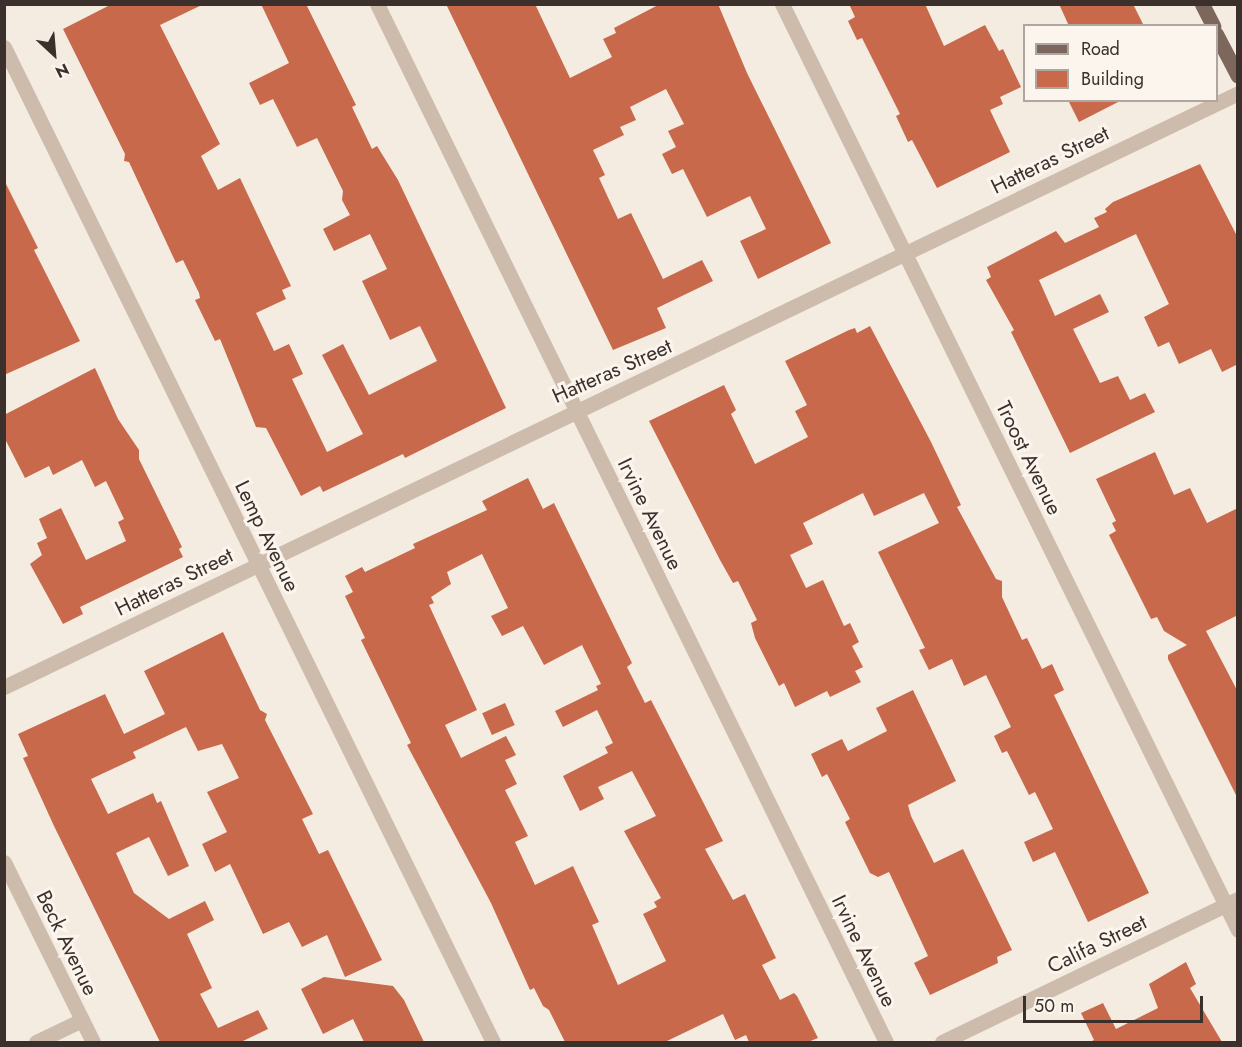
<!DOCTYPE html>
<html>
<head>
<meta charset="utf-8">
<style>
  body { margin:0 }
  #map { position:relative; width:1242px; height:1047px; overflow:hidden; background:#f4ebe1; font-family:Jost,sans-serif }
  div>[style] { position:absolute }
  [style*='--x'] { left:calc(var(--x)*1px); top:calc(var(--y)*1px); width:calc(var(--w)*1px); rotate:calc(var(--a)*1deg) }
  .building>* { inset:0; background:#c8694b; transform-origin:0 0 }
  .minor>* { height:15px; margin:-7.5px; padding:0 7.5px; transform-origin:7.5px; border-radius:7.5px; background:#cdbbac }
  .major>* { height:15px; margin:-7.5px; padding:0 7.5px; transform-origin:7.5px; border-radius:7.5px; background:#7d675c }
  span { translate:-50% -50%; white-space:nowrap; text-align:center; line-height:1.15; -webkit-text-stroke:6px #fbf5ee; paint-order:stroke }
  .street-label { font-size:21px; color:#3b302b }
  .frame { position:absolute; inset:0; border:6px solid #3b302b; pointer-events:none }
  .legend { position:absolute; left:1023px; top:24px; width:195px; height:78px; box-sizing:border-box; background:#fbf5ee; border:2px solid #aea6a0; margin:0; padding:8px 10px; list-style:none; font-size:18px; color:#3b302b }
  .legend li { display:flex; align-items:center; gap:12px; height:30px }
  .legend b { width:30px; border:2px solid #aea6a0 }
  .north { position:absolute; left:24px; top:24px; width:60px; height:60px; -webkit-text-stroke:4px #fbf5ee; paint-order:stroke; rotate:154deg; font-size:16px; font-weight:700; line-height:24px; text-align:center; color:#3b302b }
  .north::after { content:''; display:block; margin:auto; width:21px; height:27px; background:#3b302b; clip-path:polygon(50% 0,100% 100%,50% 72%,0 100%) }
  .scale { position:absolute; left:1023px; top:996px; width:180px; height:27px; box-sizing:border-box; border:3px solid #3b302b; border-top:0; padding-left:8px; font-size:18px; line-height:21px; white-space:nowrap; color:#3b302b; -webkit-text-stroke:4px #fbf5ee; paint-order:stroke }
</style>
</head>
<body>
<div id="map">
  <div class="building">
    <div style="clip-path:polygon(112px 4px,204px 4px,160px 25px,220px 144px,201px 156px,218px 190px,240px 178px,291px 286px,282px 290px,286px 299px,256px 313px,274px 351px,289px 344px,303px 374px,292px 379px,327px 452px,363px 434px,322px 355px,343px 344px,369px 395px,437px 361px,420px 326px,390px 340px,362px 281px,387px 269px,370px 234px,334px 251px,323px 229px,350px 215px,342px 200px,343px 191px,317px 138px,297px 147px,273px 99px,260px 105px,249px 83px,289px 63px,261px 4px,306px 4px,354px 101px,356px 105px,352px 107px,372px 149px,377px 146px,398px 180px,506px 408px,405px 458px,403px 454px,323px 492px,320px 486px,301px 496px,266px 428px,256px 427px,220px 339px,215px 341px,195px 300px,200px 298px,199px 293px,183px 260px,176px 263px,129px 162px,124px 161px,125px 154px,63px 29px)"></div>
    <div style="clip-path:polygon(446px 4px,535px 4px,570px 78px,612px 57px,603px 39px,616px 33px,614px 28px,660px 4px,718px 4px,747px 73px,831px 243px,758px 279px,740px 241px,766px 229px,750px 196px,707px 217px,683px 169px,672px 174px,662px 154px,676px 147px,668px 131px,684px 124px,666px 89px,630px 107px,636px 120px,620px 127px,624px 135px,593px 150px,605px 175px,599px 178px,618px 219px,631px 213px,663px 279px,702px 260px,713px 281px,657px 308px,666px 328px,613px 350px)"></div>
    <div style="clip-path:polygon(849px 4px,925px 4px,944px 46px,985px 25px,999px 51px,1003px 49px,1021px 87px,1000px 97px,1003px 104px,990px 110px,1010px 152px,937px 188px,912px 140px,908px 142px,896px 116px,900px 114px,862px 38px,857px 40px,848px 21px,855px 17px)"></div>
    <div style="clip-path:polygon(1059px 4px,1133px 4px,1144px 26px,1069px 26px)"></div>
    <div style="clip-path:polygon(1068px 100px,1122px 100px,1079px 122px)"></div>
    <div style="clip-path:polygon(1200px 164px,1238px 238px,1238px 364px,1222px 372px,1211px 349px,1179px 364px,1169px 342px,1158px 347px,1144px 317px,1169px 304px,1136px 234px,1039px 280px,1055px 316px,1100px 294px,1109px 312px,1073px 329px,1100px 383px,1118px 376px,1130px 400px,1145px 393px,1155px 412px,1070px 453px,1011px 332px,1014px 330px,986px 280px,991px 277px,987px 267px,1056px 231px,1065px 243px,1099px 227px,1094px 218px,1107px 212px,1105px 209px,1113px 202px)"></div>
    <div style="clip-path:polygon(4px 180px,38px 248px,34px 250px,80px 341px,4px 375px)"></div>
    <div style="clip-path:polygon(870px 326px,931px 442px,961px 505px,957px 507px,996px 579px,1002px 581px,1002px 597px,1022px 640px,1027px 638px,1042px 669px,1052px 664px,1064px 690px,1054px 695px,1149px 893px,1088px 922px,1055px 852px,1033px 862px,1024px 842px,1053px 829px,1035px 792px,1029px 795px,1007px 751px,1002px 753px,994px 736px,1011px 727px,986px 675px,964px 686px,952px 659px,929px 670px,919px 650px,925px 648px,878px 552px,939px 523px,924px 493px,874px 516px,863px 493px,803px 523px,813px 544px,790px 555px,806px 588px,823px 580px,844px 626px,850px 623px,859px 642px,852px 646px,863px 667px,855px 671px,861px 682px,830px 697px,827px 691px,795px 707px,784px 683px,779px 686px,755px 638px,751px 623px,757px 620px,738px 581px,733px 583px,720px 560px,649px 421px,724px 385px,736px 410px,731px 414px,755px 464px,808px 437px,795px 411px,807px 405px,785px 361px,849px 330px,855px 328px,857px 333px)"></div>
    <div style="clip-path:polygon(95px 368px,118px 419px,139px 450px,139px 459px,182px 547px,179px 549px,183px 557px,80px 607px,83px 614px,63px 624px,30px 564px,42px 555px,37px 543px,47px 538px,39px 519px,61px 508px,86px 560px,126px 541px,118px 522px,124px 519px,106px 481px,95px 487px,82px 460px,53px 475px,49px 466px,25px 478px,4px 437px,4px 415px)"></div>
    <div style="clip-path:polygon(1155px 452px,1174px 495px,1190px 488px,1207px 523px,1238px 508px,1238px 615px,1206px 631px,1238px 692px,1238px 799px,1168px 659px,1168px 655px,1187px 645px,1164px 631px,1157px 617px,1151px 619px,1109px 535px,1116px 531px,1112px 523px,1116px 521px,1096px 479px)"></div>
    <div style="clip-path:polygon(evenodd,528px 478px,543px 509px,554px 503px,632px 663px,627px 667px,645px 703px,651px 700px,723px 841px,705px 849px,733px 900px,745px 894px,776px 958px,762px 965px,780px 1000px,794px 993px,797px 996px,818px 1038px,808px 1042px,749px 1042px,746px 1035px,735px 1040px,723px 1014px,665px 1042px,565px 1042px,549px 1010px,543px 1006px,534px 988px,530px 990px,491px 903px,407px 745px,411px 743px,361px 640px,365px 638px,345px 596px,353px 592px,345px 576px,362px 567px,365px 572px,415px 548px,413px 544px,487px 510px,482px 501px,528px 478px,482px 554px,508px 608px,491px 616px,502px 636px,523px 626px,544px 665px,582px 645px,601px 684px,596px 686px,598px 690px,555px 711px,563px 727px,597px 710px,613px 743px,605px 747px,608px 753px,563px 776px,580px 811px,604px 799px,598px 787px,632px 771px,656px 816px,624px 831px,661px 898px,654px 902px,657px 907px,643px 914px,666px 961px,618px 985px,592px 925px,599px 922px,573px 866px,535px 885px,515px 842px,528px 836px,505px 790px,517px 784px,505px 760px,516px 755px,506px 736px,461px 758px,445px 725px,477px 710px,429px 605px,434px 603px,431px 597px,451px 584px,447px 572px,482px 554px)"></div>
    <div style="clip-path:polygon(223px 632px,260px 710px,267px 714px,265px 720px,313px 814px,302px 819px,319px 854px,328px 850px,382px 960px,345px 977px,327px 935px,302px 947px,289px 922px,263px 934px,230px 864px,215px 872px,202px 844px,227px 832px,207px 792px,239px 778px,222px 744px,198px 751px,186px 727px,133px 752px,136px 758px,91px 779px,108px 814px,153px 793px,157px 803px,161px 801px,189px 866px,168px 876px,149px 837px,116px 853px,134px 893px,169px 919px,205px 901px,214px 920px,187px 934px,212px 988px,200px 994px,218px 1028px,258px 1010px,268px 1029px,241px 1042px,160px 1042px,54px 826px,23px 758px,28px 756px,18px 734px,105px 694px,124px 734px,165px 714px,144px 671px)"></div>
    <div style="clip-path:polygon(913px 690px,956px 781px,908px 805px,911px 816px,934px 863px,963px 849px,1012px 950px,997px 957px,998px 963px,930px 995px,914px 963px,928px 956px,889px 872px,878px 877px,870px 873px,845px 822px,850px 819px,827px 774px,822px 777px,811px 754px,842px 739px,848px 751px,887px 731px,876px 708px)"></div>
    <div style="left:505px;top:703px;width:24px;height:25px;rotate:66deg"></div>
    <div style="clip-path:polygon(1186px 962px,1196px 984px,1190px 988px,1222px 1042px,1090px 1042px,1094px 1040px,1081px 1013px,1103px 1003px,1116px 1029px,1158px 1008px,1149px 984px)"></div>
    <div style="clip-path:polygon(324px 977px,393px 986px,404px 1000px,424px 1042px,364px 1042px,353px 1019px,323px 1034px,301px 989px)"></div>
  </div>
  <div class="minor">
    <div style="--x:377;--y:4;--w:1156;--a:63.88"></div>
    <div style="--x:782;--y:4;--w:1032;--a:63.78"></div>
    <div style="--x:4;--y:47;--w:1109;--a:63.83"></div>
    <div style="--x:4;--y:687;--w:1370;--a:-25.7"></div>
    <div style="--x:4;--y:862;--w:201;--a:63.7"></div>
    <div style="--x:36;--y:1042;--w:51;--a:-25.6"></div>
    <div style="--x:942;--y:1042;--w:329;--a:-25.8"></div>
  </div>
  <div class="major">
    <div style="--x:1202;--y:4;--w:25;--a:63"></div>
    <div style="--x:1216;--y:34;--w:47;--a:62.4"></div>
  </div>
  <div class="street-label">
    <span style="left:1050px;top:160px;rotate:-26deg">Hatteras Street</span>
    <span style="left:612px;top:371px;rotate:-24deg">Hatteras Street</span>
    <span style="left:1029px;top:458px;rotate:64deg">Troost Avenue</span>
    <span style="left:650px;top:514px;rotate:64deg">Irvine Avenue</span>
    <span style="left:267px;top:536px;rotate:64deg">Lemp Avenue</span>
    <span style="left:174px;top:582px;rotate:-26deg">Hatteras Street</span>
    <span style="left:67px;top:943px;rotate:64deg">Beck Avenue</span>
    <span style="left:1097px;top:944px;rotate:-26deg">Califa Street</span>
    <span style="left:864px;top:951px;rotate:64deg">Irvine Avenue</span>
  </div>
  <div class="frame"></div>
  <ul class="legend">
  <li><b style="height:8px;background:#7d675c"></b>Road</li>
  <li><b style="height:16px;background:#c8694b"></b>Building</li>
  </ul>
  <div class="north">N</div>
  <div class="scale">50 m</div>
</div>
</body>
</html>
